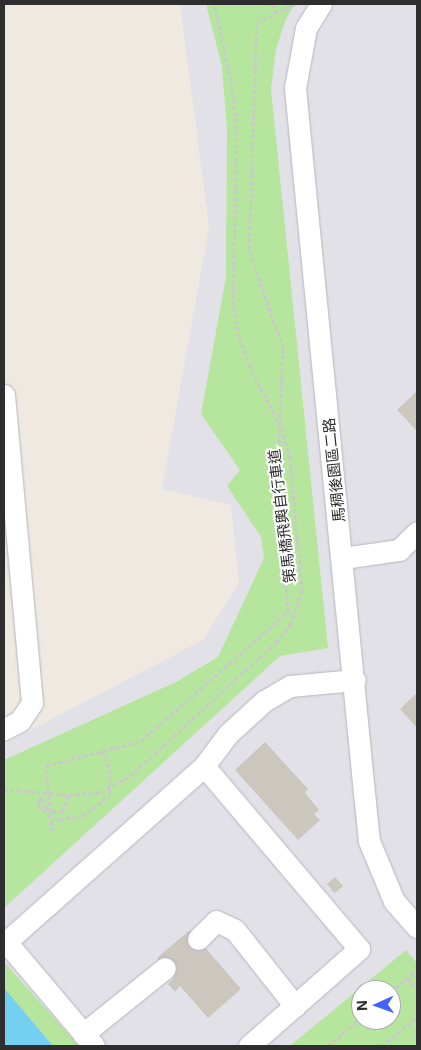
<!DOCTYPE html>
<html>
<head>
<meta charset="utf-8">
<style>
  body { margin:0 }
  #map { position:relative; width:421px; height:1050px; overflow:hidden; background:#efe9e1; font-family:Inter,"Noto Sans TC",sans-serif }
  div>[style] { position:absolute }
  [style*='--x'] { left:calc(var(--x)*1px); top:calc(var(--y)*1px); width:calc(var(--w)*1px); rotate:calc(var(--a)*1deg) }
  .industrial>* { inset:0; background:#e3e1e8 }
  .green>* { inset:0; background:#b6e59e }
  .water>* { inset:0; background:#75cff0 }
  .building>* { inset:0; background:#cbc7bf; transform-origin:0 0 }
  .path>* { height:3px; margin-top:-1.5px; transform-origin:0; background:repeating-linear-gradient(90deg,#c9c9c9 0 4px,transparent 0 6.5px) }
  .roads { filter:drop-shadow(0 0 1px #b4b7c1) drop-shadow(0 0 1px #b4b7c1) }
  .minor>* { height:21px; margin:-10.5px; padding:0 10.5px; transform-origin:10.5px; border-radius:10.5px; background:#fff }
  .path-bridge>* { height:3px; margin-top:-1.5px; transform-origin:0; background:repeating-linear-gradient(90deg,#c9c9c9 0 4px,transparent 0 6.5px) }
  span { translate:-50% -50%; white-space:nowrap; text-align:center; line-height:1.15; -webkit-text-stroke:4px #fff; paint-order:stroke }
  .street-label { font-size:15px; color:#2e2e2e }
  .frame { position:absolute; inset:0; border:5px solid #2e2e2e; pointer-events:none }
  .north { position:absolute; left:351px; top:980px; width:50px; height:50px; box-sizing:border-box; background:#fff; border:1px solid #ababab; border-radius:50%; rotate:268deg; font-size:14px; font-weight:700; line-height:20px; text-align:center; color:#2e2e2e }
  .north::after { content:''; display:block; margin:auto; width:18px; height:22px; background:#4264fb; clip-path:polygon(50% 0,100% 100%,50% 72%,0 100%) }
</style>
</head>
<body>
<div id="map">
  <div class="industrial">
    <div style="clip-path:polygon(evenodd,180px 4px,417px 4px,417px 1046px,4px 1046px,4px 744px,203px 640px,239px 583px,231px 505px,162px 489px,209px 227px,180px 4px,361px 990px,391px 990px,391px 1020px,361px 1020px,361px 990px)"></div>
  </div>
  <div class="green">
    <div style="clip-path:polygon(206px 4px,295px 4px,286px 19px,276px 49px,271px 89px,328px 648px,280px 656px,4px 908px,4px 760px,176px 682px,218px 657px,264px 558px,261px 537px,227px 486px,240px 470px,201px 414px,226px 277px,227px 131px,222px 67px)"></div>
    <div style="clip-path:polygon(evenodd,406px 950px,417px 963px,417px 1046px,290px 1046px,406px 950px,361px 990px,391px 990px,391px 1020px,361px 1020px,361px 990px)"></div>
    <div style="clip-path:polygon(4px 962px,79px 1046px,4px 1046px)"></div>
  </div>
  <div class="water">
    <div style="clip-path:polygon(4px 988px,53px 1046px,4px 1046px)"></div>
  </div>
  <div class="building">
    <div style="clip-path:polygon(417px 391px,417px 431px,397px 410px)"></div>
    <div style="clip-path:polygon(417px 693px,417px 728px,400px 709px)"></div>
    <div style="clip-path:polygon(265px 742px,308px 789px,305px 793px,319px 810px,314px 814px,320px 820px,298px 840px,235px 770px)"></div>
    <div style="left:335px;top:877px;width:12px;height:11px;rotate:48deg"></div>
    <div style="clip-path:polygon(190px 930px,241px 989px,208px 1018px,180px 986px,175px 992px,168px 984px,174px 978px,157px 958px)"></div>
  </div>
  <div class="path">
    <div style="--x:272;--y:4;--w:10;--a:66"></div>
    <div style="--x:102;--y:751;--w:20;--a:66"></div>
    <div style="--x:110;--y:769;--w:26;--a:90"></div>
    <div style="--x:52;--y:831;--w:65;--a:-95.3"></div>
    <div style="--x:46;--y:766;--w:98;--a:-14.7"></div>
    <div style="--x:141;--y:741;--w:196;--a:-41.3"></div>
    <div style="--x:288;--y:612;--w:143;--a:-94"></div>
    <div style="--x:278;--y:469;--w:121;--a:-87.6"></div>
    <div style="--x:283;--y:348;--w:105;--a:-109"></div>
    <div style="--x:249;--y:249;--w:227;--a:-88"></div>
    <div style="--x:257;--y:22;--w:42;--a:-25.3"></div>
    <div style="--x:407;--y:978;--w:15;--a:48"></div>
    <div style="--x:391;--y:992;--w:35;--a:-41"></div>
    <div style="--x:328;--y:1046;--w:43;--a:-40.3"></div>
    <div style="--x:382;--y:1046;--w:45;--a:-39.6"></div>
  </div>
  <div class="roads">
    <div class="minor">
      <div style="--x:321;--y:4;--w:28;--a:122"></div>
      <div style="--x:306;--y:28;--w:61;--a:100.4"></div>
      <div style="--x:295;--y:88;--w:698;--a:84.41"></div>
      <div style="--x:363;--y:783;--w:58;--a:84.1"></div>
      <div style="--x:369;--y:841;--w:65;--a:67.4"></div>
      <div style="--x:394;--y:901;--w:35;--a:49"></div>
      <div style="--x:4;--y:395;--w:309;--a:84.8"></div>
      <div style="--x:32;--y:703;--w:22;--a:124"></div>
      <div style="--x:20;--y:721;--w:18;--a:153"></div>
      <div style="--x:343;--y:558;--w:57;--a:-8.1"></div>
      <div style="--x:399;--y:550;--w:25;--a:-45"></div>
      <div style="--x:204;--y:766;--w:240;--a:49.7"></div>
      <div style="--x:359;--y:949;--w:147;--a:138.6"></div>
      <div style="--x:198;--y:939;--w:25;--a:-45"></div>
      <div style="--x:216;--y:921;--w:21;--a:25"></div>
      <div style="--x:235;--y:930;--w:97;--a:51.7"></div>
      <div style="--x:83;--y:1034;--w:105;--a:-38.8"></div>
      <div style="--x:94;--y:1046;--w:136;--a:-130.2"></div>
      <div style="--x:6;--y:942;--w:265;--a:-41.6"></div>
      <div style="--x:204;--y:766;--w:40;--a:-53"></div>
      <div style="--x:228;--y:734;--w:49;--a:-42.5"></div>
      <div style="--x:264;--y:701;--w:30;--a:-30"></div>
      <div style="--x:290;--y:686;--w:65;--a:-5.3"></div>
    </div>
  </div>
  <div class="path-bridge">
    <div style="--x:4;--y:789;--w:65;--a:5.3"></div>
    <div style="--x:69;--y:795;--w:32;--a:-5"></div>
    <div style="--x:101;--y:792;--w:33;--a:-29"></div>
    <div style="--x:130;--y:776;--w:198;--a:-42.5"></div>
    <div style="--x:276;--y:642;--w:23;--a:-49"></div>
    <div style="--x:291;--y:625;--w:37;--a:-73"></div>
    <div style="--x:302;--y:590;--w:134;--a:-95.2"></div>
    <div style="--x:290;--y:457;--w:26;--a:-106"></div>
    <div style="--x:283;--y:432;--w:74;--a:-116.6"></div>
    <div style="--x:250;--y:366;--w:31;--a:-111"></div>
    <div style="--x:239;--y:337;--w:34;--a:-100"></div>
    <div style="--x:233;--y:304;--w:175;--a:-88.7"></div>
    <div style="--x:237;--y:129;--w:49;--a:-97"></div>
    <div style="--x:231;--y:80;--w:78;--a:-102.6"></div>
    <div style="--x:69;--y:795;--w:17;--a:111"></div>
    <div style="--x:63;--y:811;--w:9;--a:174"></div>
    <div style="--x:54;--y:812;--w:9;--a:-153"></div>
    <div style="--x:46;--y:808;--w:9;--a:-108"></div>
    <div style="--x:43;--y:799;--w:4;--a:180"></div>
    <div style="--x:39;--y:799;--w:6;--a:99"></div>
    <div style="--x:38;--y:805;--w:21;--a:45"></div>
    <div style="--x:53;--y:820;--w:29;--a:-8"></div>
    <div style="--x:82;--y:816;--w:35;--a:-37"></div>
  </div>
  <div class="street-label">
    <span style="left:334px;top:470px;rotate:-96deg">馬稠後園區二路</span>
    <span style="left:282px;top:516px;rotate:-97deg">策馬橋飛輿自行車道</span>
  </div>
  <div class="frame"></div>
  <div class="north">N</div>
</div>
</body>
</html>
